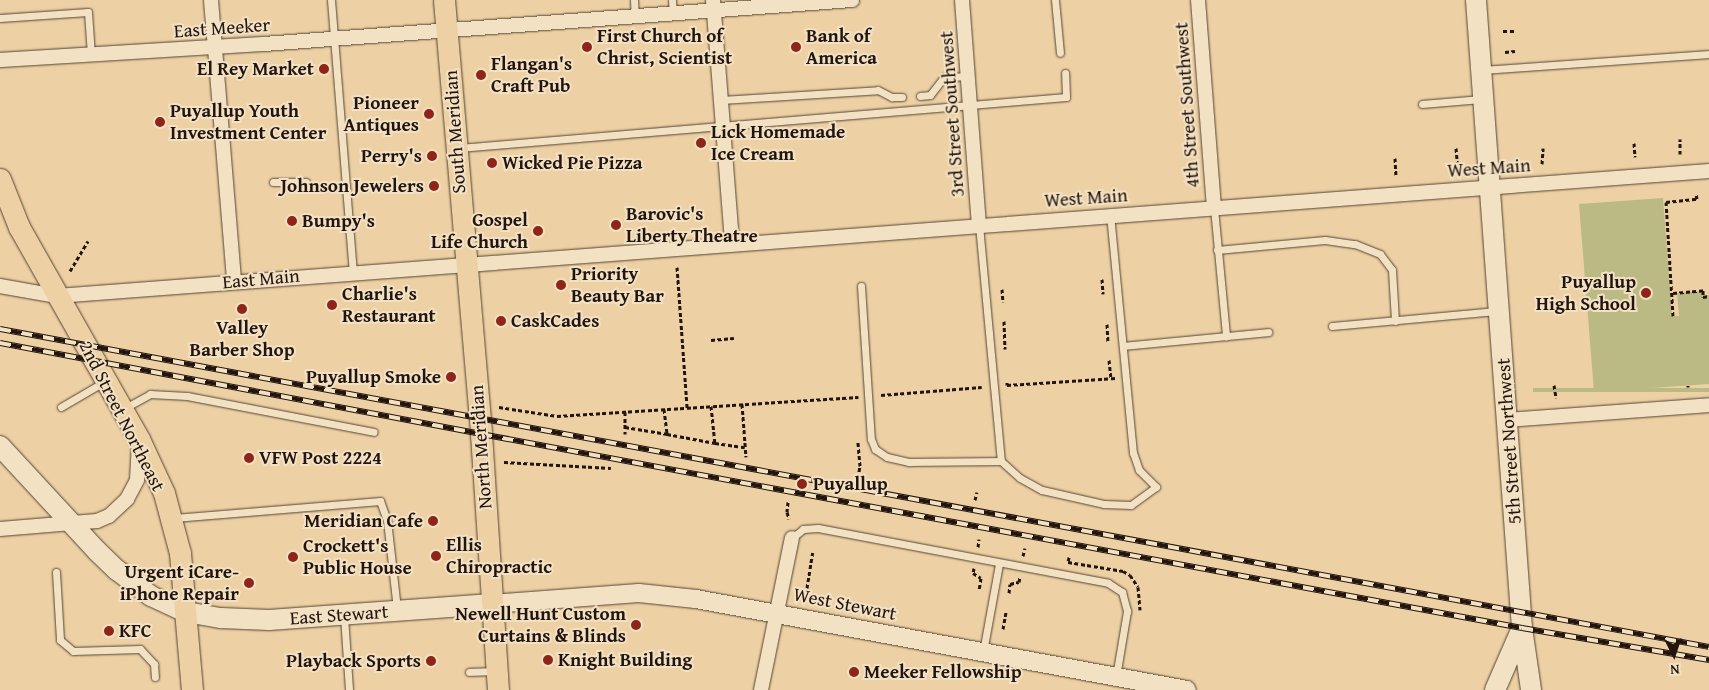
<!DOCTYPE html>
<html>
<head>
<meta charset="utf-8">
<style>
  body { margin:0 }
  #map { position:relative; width:1709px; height:690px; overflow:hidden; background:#edd1a4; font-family:"Gentium Book Plus",serif }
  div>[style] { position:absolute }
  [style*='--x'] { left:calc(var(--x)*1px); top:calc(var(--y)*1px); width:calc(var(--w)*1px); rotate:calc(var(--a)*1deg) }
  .green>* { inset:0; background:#bbba84; transform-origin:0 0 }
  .path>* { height:3px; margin-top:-1.5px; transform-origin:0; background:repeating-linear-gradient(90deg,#22150f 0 4px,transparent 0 6.5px) }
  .roads { filter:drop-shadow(0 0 1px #554434) drop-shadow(0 0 1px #554434) }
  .service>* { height:7px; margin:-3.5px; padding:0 3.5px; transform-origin:3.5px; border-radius:3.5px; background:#f3e1c4 }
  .minor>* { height:14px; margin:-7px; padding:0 7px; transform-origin:7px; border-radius:7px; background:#f3e1c4 }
  .tertiary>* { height:18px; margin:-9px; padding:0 9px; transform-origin:9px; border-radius:9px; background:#f3e1c4 }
  .secondary>* { height:20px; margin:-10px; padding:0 10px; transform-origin:10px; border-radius:10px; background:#f3e1c4 }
  .primary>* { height:21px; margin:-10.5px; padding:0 10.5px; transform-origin:10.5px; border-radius:10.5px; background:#edd1a4 }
  .rail>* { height:5.5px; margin-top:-2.75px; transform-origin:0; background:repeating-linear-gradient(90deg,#f3e1c4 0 11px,#22150f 0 22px); box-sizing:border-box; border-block:1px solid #22150f }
  .dots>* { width:14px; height:14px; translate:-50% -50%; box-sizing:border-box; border:2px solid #f3e1c4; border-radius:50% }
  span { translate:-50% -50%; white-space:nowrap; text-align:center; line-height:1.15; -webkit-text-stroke:4px #f3e1c4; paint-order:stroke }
  .street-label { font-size:19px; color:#22150f }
  .poi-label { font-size:19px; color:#22150f; font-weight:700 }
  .left { translate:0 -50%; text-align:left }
  .right { translate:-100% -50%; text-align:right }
  .north { position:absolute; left:1649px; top:630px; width:50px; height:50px; -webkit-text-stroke:4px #f3e1c4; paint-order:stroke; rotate:176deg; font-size:14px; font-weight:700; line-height:20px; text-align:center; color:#22150f }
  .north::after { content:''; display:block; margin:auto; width:18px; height:22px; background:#22150f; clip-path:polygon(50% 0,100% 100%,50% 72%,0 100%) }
</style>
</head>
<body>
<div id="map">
  <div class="green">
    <div style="clip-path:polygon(1663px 198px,1672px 316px,1679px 316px,1677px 293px,1704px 291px,1705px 295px,1709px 295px,1709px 384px,1594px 392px,1579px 204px)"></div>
    <div style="left:1709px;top:388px;width:4px;height:176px;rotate:90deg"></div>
  </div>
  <div class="path">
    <div style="--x:1503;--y:31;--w:11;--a:0"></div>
    <div style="--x:1505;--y:52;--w:10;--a:-6"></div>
    <div style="--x:1634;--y:143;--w:14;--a:86"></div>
    <div style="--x:1456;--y:148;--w:22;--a:85"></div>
    <div style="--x:1680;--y:154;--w:15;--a:-90"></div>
    <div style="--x:1395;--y:158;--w:17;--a:87"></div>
    <div style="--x:1542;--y:164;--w:16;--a:-86"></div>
    <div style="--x:677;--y:267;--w:141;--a:85.9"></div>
    <div style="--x:70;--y:271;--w:35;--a:-59"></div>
    <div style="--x:1102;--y:279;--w:15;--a:86"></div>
    <div style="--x:1002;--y:289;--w:13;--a:86"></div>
    <div style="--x:1703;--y:290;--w:7;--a:90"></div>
    <div style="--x:1703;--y:297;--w:6;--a:-9"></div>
    <div style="--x:1673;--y:293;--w:32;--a:-5"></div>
    <div style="--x:1673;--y:316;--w:114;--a:-93.5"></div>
    <div style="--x:1666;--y:202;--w:31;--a:-6"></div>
    <div style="--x:1697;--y:199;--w:5;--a:-101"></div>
    <div style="--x:1004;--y:321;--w:28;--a:88"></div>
    <div style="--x:1107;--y:324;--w:18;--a:87"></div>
    <div style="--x:711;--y:340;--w:23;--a:-5"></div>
    <div style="--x:1109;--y:360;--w:18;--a:84"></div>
    <div style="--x:1007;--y:382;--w:3;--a:90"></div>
    <div style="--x:1007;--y:385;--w:109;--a:-3.7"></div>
    <div style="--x:1554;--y:385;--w:13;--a:81"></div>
    <div style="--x:1688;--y:385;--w:2;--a:90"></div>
    <div style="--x:881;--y:395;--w:101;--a:-4.5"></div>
    <div style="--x:742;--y:404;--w:53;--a:85.7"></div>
    <div style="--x:711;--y:406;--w:37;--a:84"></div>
    <div style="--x:715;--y:443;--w:30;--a:8"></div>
    <div style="--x:499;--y:407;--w:59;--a:8.8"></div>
    <div style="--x:557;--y:416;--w:302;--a:-3.6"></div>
    <div style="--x:664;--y:409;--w:25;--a:83"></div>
    <div style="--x:667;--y:434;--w:49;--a:10.6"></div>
    <div style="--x:625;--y:412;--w:22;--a:90"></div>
    <div style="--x:625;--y:427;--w:43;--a:9.5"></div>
    <div style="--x:504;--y:462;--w:107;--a:3.2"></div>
    <div style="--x:858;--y:478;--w:12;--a:-81"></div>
    <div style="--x:860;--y:466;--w:25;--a:-95"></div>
    <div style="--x:975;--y:500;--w:8;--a:-76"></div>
    <div style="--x:788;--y:502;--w:10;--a:96"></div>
    <div style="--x:787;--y:512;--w:7;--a:74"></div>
    <div style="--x:978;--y:547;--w:8;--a:-83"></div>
    <div style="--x:1023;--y:556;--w:8;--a:-76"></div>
    <div style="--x:1069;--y:557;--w:5;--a:101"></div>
    <div style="--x:1068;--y:562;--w:56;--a:9.3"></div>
    <div style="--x:1123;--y:571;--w:8;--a:30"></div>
    <div style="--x:1130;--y:575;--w:14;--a:56"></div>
    <div style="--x:1138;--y:587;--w:23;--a:85"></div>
    <div style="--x:974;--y:568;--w:5;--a:101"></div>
    <div style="--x:973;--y:573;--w:9;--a:32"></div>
    <div style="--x:981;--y:578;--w:12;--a:99"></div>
    <div style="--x:807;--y:588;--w:36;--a:-81"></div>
    <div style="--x:1009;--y:593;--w:9;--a:-84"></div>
    <div style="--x:1010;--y:584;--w:9;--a:-13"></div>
    <div style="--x:1019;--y:582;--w:5;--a:-79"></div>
    <div style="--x:1003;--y:629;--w:17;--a:-80"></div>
  </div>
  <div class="roads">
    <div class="service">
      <div style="--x:331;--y:0;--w:273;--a:85.4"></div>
      <div style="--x:634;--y:0;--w:17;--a:87"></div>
      <div style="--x:672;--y:0;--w:14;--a:86"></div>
      <div style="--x:1055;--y:0;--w:53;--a:84.6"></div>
      <div style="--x:0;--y:18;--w:88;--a:-3.9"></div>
      <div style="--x:88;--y:12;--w:43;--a:86"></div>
      <div style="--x:1482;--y:70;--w:228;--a:-4"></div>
      <div style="--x:920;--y:96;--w:10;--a:-6"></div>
      <div style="--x:930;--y:95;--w:23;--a:-52"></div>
      <div style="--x:944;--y:77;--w:24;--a:-2"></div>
      <div style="--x:721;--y:100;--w:157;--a:-3.6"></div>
      <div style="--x:878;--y:90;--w:16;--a:27"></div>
      <div style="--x:892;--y:97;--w:10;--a:0"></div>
      <div style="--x:1422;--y:104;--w:59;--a:-4.8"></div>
      <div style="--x:459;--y:148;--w:609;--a:-4.8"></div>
      <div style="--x:1066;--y:97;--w:24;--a:-92"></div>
      <div style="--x:273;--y:182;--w:33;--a:0"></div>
      <div style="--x:1214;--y:208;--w:129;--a:84.6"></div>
      <div style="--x:979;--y:225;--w:237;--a:84.7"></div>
      <div style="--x:1001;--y:461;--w:25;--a:42"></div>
      <div style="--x:1020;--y:478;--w:25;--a:29"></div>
      <div style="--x:1042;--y:490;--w:64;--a:12.7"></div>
      <div style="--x:1104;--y:504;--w:27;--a:2"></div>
      <div style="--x:1131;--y:505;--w:31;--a:-36"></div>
      <div style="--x:1156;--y:487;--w:24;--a:-135"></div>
      <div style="--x:1139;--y:470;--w:18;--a:-109"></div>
      <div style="--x:1133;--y:453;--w:238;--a:-95.5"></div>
      <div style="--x:1217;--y:250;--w:108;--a:-5.3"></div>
      <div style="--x:1325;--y:240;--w:30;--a:8"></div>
      <div style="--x:1355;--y:244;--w:27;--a:22"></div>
      <div style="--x:1380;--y:254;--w:20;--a:53"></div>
      <div style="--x:1392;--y:270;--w:51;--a:86.6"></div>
      <div style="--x:861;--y:286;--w:153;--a:86.3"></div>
      <div style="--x:871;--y:439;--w:11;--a:68"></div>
      <div style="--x:875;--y:449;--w:14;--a:34"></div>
      <div style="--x:887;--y:457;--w:23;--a:13"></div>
      <div style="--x:909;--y:462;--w:92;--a:-0.6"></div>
      <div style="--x:1332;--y:326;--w:165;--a:-5.2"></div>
      <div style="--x:1123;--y:346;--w:146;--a:-5.5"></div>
      <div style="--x:61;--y:407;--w:50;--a:-30.2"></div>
      <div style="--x:125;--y:408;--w:29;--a:-29"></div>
      <div style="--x:150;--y:394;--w:37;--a:3"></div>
      <div style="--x:187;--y:396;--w:190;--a:10.9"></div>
      <div style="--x:174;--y:518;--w:207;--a:-4.7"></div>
      <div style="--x:380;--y:501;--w:20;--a:70"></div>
      <div style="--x:387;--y:520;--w:90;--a:83.6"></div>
      <div style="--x:792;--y:538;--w:14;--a:-39"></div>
      <div style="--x:803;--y:529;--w:15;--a:-4"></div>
      <div style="--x:818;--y:528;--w:295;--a:10.7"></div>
      <div style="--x:1108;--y:583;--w:17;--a:33"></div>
      <div style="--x:1122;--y:592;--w:20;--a:75"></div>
      <div style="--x:1127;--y:611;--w:67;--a:99.5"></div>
      <div style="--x:56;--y:572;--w:68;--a:86.6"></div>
      <div style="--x:60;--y:640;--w:17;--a:40"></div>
      <div style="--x:73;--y:651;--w:67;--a:-1.7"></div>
      <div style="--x:140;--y:649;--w:21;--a:47"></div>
      <div style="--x:154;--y:664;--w:13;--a:86"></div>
      <div style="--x:344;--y:616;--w:74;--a:86.1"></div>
      <div style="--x:983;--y:652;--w:89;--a:-79.7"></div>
      <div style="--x:469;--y:672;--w:25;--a:-2"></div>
    </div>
    <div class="minor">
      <div style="--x:211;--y:0;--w:282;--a:85.3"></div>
      <div style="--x:713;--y:0;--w:245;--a:85.5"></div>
      <div style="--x:962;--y:0;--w:226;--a:85.7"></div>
      <div style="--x:1198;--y:0;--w:209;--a:85.6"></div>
      <div style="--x:0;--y:60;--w:264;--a:-3.5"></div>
      <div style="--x:264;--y:44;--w:590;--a:-4.28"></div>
      <div style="--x:0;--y:286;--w:58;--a:10"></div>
      <div style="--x:57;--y:296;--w:1657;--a:-4.33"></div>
      <div style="--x:1507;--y:420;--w:203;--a:-4.2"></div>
      <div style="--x:0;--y:529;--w:97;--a:-4.7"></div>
      <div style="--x:97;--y:521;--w:13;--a:-23"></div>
      <div style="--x:109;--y:516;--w:25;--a:-43"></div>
      <div style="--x:127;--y:499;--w:21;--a:-62"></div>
      <div style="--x:137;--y:480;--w:35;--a:-87"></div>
      <div style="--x:761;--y:690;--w:155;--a:-78.5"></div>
    </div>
    <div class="tertiary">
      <div style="--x:491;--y:604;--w:148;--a:-4.3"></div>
      <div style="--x:639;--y:593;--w:57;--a:6"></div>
      <div style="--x:696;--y:599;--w:499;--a:10.5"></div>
    </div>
    <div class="secondary">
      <div style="--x:1476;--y:0;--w:630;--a:85.81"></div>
      <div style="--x:1522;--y:628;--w:63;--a:81.7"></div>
      <div style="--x:0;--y:446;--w:143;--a:47.3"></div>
      <div style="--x:97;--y:551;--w:28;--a:44"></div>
      <div style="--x:117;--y:570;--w:43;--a:37.4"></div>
      <div style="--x:151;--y:596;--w:38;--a:25"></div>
      <div style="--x:186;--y:612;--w:36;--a:10"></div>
      <div style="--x:221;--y:618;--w:48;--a:2.4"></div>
      <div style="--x:269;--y:620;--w:223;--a:-4.1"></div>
      <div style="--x:1495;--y:690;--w:68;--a:-66.5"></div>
    </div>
    <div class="primary">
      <div style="--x:444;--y:0;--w:436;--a:85.1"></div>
      <div style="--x:481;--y:434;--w:257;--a:86.2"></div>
      <div style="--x:0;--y:179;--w:52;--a:68.4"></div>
      <div style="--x:19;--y:227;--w:244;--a:60.5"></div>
      <div style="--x:139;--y:439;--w:60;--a:65.2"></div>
      <div style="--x:164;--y:493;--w:62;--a:75.1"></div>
      <div style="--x:180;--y:553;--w:138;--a:85"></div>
    </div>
  </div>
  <div class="rail">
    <div style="--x:0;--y:329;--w:1738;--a:10.54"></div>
    <div style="--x:0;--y:343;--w:490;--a:10.7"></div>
    <div style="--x:481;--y:434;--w:1059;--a:10.56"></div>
    <div style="--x:1522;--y:628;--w:190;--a:9.7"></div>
  </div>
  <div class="dots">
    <div style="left:587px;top:47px;background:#8f2418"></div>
    <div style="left:796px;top:47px;background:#8f2418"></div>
    <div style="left:324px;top:69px;background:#8f2418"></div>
    <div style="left:481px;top:75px;background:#8f2418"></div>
    <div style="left:429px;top:114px;background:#8f2418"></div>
    <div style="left:160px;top:122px;background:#8f2418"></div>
    <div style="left:701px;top:143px;background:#8f2418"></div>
    <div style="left:432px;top:156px;background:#8f2418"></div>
    <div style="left:492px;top:163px;background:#8f2418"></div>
    <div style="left:434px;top:186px;background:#8f2418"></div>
    <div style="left:292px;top:221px;background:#8f2418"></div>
    <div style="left:616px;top:225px;background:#8f2418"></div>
    <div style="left:538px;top:231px;background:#8f2418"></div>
    <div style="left:561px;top:285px;background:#8f2418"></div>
    <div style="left:1646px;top:293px;background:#8f2418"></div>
    <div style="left:332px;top:305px;background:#8f2418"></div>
    <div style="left:242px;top:309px;background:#8f2418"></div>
    <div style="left:501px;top:321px;background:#8f2418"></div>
    <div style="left:451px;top:377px;background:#8f2418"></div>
    <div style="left:249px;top:458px;background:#8f2418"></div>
    <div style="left:802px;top:484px;background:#8f2418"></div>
    <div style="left:433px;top:521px;background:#8f2418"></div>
    <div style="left:436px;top:556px;background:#8f2418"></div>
    <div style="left:293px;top:557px;background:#8f2418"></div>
    <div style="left:249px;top:583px;background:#8f2418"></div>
    <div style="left:636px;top:625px;background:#8f2418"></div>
    <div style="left:109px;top:631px;background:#8f2418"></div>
    <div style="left:548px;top:660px;background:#8f2418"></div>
    <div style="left:431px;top:661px;background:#8f2418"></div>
    <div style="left:854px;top:672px;background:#8f2418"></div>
  </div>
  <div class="street-label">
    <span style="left:222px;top:28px;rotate:-4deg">East Meeker</span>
    <span style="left:1187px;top:105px;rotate:-94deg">4th Street Southwest</span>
    <span style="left:952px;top:114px;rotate:-94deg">3rd Street Southwest</span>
    <span style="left:455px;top:132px;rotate:-94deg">South Meridian</span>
    <span style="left:1489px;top:168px;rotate:-4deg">West Main</span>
    <span style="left:1086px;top:198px;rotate:-4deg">West Main</span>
    <span style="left:261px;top:279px;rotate:-5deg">East Main</span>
    <span style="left:122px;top:416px;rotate:63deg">2nd Street Northeast</span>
    <span style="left:1509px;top:441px;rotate:-94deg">5th Street Northwest</span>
    <span style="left:481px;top:447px;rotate:-94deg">North Meridian</span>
    <span style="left:845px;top:604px;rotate:11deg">West Stewart</span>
    <span style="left:339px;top:615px;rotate:-4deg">East Stewart</span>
  </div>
  <div class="poi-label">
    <span class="left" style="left:597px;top:47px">First Church of<br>Christ, Scientist</span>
    <span class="left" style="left:806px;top:47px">Bank of<br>America</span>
    <span class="left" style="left:491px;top:75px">Flangan's<br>Craft Pub</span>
    <span class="right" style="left:314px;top:69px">El Rey Market</span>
    <span class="right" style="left:419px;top:114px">Pioneer<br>Antiques</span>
    <span class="left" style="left:170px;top:122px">Puyallup Youth<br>Investment Center</span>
    <span class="left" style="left:711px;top:143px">Lick Homemade<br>Ice Cream</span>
    <span class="right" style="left:422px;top:156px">Perry's</span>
    <span class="left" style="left:502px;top:163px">Wicked Pie Pizza</span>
    <span class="right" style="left:424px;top:186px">Johnson Jewelers</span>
    <span class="left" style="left:626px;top:225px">Barovic's<br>Liberty Theatre</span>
    <span class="right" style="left:528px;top:231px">Gospel<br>Life Church</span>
    <span class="left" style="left:302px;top:221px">Bumpy's</span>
    <span class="left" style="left:571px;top:285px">Priority<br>Beauty Bar</span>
    <span class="right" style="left:1636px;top:293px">Puyallup<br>High School</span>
    <span class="left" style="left:342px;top:305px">Charlie's<br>Restaurant</span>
    <span class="left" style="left:511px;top:321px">CaskCades</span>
    <span style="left:242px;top:339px">Valley<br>Barber Shop</span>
    <span class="right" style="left:441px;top:377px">Puyallup Smoke</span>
    <span class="left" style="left:259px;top:458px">VFW Post 2224</span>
    <span class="left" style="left:813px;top:484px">Puyallup</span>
    <span class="right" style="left:423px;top:521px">Meridian Cafe</span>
    <span class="left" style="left:446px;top:556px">Ellis<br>Chiropractic</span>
    <span class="left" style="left:303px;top:557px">Crockett's<br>Public House</span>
    <span class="right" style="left:239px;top:583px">Urgent iCare-<br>iPhone Repair</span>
    <span class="right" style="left:626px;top:625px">Newell Hunt Custom<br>Curtains &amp; Blinds</span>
    <span class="left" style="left:119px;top:631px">KFC</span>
    <span class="left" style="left:558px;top:660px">Knight Building</span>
    <span class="right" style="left:421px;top:661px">Playback Sports</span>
    <span class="left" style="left:864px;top:672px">Meeker Fellowship</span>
  </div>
  <div class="north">N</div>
</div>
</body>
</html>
